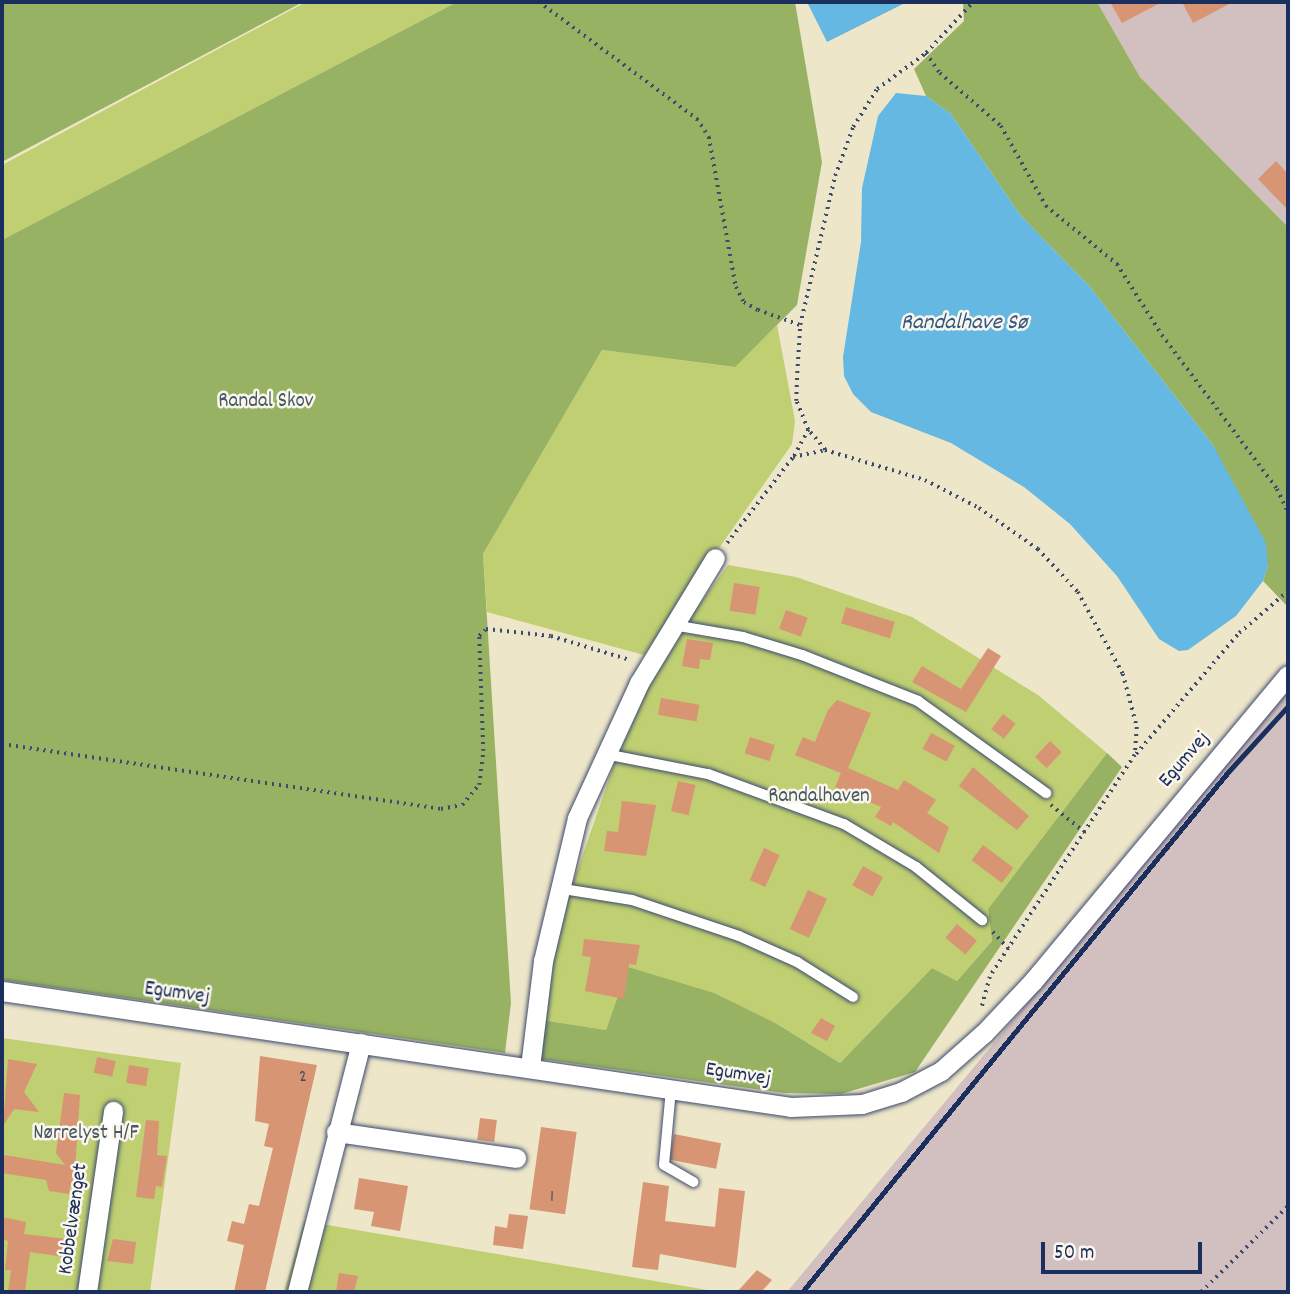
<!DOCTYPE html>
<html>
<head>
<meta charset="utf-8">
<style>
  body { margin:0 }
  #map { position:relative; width:1290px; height:1294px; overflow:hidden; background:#eee6c9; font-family:Dekko,sans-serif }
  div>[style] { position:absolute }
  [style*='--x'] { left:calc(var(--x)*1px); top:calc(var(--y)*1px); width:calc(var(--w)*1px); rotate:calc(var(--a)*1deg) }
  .industrial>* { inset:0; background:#d2bfbf }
  .green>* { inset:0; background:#bfcf71 }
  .forest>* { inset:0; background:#97b263 }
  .water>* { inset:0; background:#65b8e1 }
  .building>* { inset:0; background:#d79573; transform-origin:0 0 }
  .path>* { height:3.5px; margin-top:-1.75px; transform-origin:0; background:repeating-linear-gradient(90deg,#3b4a6e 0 2px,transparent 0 7px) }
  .roads { filter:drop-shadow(0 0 2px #3b4a6e) drop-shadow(0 0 2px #3b4a6e) }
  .service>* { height:10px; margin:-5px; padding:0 5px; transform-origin:5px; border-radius:5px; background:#fff }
  .minor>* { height:19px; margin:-9.5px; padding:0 9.5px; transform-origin:9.5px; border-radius:9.5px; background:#fff }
  .rail>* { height:5px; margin:-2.5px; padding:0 2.5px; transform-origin:2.5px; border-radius:2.5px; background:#1b2f5e }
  span { translate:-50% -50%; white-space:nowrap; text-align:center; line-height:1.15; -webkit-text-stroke:5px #fbf7ec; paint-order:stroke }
  .number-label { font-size:18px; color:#4a4863 }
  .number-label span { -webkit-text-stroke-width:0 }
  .park-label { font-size:21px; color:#445763 }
  .street-label { font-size:21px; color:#1b2f5e }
  .water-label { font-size:23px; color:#315885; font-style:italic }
  .frame { position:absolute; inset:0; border:4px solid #1b2f5e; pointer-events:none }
  .scale { position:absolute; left:1041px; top:1242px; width:161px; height:32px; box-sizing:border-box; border:4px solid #1b2f5e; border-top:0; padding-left:9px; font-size:21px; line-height:24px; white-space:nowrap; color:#1b2f5e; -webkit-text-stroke:5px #fbf7ec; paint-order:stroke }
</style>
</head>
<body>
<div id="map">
  <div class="industrial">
    <div style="clip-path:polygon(1097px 2px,1288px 2px,1288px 227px,1140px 77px)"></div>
    <div style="clip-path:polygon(1288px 691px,1288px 1292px,787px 1292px,1274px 706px)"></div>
  </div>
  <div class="green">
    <div style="clip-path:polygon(306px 2px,457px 2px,2px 240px,2px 165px)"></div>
    <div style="clip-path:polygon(777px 325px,795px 421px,792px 444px,644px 655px,487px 612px,483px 554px,602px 350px,734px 367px)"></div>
    <div style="clip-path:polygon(728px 565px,796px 577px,912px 617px,1038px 695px,1107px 753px,988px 909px,992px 941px,957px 981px,932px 968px,840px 1063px,777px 1024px,628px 967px,606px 1030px,542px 1020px,549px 952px,614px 765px,645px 693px,680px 631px)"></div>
    <div style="clip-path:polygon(2px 1038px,181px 1063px,150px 1292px,2px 1292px)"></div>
    <div style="clip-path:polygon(304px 1221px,719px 1292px,284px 1292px)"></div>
  </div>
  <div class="forest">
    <div style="clip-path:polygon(2px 2px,303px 2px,2px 162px)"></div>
    <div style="clip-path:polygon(457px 2px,795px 2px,822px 162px,797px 305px,735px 367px,602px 350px,483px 554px,511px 1003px,505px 1053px,2px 980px,2px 240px)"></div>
    <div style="clip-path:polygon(963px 2px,1097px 2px,1140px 77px,1288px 227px,1288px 607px,1263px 581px,1268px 566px,1213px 445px,1090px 287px,1021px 216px,951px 114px,926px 96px,914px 69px,964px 21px)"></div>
    <div style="clip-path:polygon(1107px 753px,1122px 767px,915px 1072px,841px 1094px,784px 1093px,541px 1059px,542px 1020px,606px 1030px,628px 967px,714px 993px,777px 1024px,840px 1063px,932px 968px,957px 981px,992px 941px,988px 909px)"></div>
  </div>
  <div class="water">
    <div style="clip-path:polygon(807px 2px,907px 2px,827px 42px)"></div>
    <div style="clip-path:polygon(896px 93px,926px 96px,951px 114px,1021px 216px,1090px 287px,1213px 445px,1266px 543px,1268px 566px,1263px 581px,1236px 616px,1188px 650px,1179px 651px,1159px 639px,1117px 576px,1070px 524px,1024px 487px,951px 443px,871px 412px,853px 394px,844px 376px,843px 357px,861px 242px,862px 188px,878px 116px)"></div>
  </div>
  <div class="building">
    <div style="clip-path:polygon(1110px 2px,1162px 2px,1122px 23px)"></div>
    <div style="clip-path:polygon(1182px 2px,1233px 2px,1193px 23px)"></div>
    <div style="clip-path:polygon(1276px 161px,1288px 174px,1288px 210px,1258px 179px)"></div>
    <div style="left:734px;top:583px;width:26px;height:28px;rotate:9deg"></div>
    <div style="left:846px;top:607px;width:51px;height:17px;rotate:17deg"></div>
    <div style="left:786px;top:610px;width:23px;height:20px;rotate:20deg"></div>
    <div style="clip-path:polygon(687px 639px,713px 643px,710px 660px,700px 659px,699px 669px,682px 666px)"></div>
    <div style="clip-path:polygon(988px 648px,1001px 656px,966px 712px,912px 682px,922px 666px,961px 689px)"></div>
    <div style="left:661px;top:698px;width:39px;height:17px;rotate:10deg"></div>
    <div style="clip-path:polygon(837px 700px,871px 713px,848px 768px,898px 790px,904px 780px,936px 800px,927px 813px,949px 827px,939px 853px,893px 822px,891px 826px,875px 817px,881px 807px,835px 787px,841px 773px,795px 755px,803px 737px,815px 742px,828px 710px)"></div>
    <div style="left:1003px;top:714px;width:16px;height:19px;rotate:38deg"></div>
    <div style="left:931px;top:733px;width:27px;height:18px;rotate:28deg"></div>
    <div style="left:750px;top:737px;width:26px;height:17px;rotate:18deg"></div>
    <div style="left:1050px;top:741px;width:16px;height:22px;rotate:43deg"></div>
    <div style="clip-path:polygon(973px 767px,1029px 816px,1017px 830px,959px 786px)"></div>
    <div style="left:678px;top:781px;width:18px;height:31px;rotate:13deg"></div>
    <div style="clip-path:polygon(622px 801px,656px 805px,646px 856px,604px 851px,607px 831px,618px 832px)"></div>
    <div style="left:983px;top:845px;width:38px;height:19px;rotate:37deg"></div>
    <div style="left:764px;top:848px;width:17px;height:35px;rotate:24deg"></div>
    <div style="left:863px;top:866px;width:23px;height:22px;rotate:29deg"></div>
    <div style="left:808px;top:890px;width:21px;height:43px;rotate:25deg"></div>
    <div style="left:957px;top:924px;width:26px;height:18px;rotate:40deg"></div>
    <div style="clip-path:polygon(584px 939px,640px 945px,636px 965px,629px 964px,624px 999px,585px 991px,591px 957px,582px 956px)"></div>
    <div style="clip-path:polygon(821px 1018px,835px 1026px,827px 1041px,811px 1033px)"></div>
    <div style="clip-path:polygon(260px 1056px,317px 1065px,265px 1292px,234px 1292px,244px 1245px,227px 1241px,232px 1221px,244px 1224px,249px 1204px,259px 1206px,273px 1148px,264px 1146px,269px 1124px,255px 1121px)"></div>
    <div style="left:97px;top:1057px;width:19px;height:16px;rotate:12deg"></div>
    <div style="clip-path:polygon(8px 1059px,37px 1064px,24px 1092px,39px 1112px,14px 1109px,3px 1126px)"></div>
    <div style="left:129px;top:1065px;width:20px;height:18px;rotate:9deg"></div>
    <div style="clip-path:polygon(64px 1093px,80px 1095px,75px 1170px,85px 1172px,82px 1188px,70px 1186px,69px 1194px,49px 1191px,46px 1180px,2px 1173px,4px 1155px,65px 1165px,56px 1153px)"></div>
    <div style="left:480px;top:1118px;width:17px;height:22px;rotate:7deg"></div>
    <div style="clip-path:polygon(146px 1120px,159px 1121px,157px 1155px,167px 1156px,162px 1187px,156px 1186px,154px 1199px,136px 1197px)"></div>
    <div style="left:541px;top:1127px;width:36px;height:83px;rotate:8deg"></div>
    <div style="left:674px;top:1134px;width:48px;height:26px;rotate:11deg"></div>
    <div style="clip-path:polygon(359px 1178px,408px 1186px,400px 1231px,371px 1226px,374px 1212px,354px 1209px)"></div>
    <div style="clip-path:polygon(643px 1182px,669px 1186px,665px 1221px,715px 1227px,719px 1188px,745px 1191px,736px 1268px,660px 1254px,658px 1270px,632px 1267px)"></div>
    <div style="clip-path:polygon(509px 1214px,528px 1216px,523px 1249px,493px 1245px,495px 1226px,507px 1228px)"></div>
    <div style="clip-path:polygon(2px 1217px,26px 1222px,24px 1234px,67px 1239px,64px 1257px,30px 1252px,25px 1292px,8px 1292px,11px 1270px,5px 1270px,8px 1241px,2px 1239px)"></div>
    <div style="clip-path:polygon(113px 1239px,136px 1242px,133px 1264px,107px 1261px)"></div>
    <div style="clip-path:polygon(757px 1270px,772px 1280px,761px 1292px,737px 1292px)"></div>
    <div style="clip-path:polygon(339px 1273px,358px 1276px,354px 1292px,336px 1292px)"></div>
  </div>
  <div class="path">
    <div style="--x:539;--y:2;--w:197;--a:36.5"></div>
    <div style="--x:697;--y:119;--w:22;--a:56"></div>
    <div style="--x:709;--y:137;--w:152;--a:79.8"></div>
    <div style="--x:736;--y:287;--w:17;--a:62"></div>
    <div style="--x:744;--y:302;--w:16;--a:30"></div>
    <div style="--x:758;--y:310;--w:45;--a:19.7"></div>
    <div style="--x:926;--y:53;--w:24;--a:55"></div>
    <div style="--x:940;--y:73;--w:81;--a:41"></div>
    <div style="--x:1001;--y:126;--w:92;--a:60.6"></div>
    <div style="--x:1046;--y:206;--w:92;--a:39.2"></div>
    <div style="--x:1117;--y:264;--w:84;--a:57.6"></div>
    <div style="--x:1162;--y:335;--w:192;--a:53.2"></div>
    <div style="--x:1277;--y:489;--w:25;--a:64"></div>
    <div style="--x:825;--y:450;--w:26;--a:-130"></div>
    <div style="--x:808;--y:430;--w:31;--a:-112"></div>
    <div style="--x:796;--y:401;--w:28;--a:-88"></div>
    <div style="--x:797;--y:373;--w:48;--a:-86.4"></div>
    <div style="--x:800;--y:325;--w:153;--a:-76.8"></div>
    <div style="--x:835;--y:176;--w:52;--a:-69.8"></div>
    <div style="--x:853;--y:127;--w:45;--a:-57.7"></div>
    <div style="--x:877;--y:89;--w:61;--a:-36.3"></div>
    <div style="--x:926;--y:53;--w:69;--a:-47.3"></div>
    <div style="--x:794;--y:456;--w:30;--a:-62"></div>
    <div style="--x:727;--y:543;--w:108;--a:-52.5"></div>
    <div style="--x:793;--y:457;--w:33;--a:-12"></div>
    <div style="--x:825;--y:450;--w:104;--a:16.7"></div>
    <div style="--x:925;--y:480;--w:61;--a:27.4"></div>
    <div style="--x:979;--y:508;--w:72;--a:34.8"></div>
    <div style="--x:1038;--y:549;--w:59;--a:47.1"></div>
    <div style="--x:1078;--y:592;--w:94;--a:61.2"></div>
    <div style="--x:1123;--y:674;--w:55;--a:75.2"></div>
    <div style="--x:1137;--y:727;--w:28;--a:94"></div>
    <div style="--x:1135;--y:755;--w:265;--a:123.2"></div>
    <div style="--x:990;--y:977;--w:30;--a:105"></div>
    <div style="--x:2;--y:744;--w:444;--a:8.4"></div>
    <div style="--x:441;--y:809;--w:21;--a:-11"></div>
    <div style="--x:462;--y:805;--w:26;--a:-50"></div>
    <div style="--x:479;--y:785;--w:34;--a:-83"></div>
    <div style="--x:483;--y:751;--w:115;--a:-92"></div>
    <div style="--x:479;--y:636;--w:10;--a:-45"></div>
    <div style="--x:486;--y:629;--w:65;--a:6.1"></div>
    <div style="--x:551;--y:636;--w:83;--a:16.9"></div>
    <div style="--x:1136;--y:754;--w:159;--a:-49.6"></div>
    <div style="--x:1239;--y:633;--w:65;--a:-40.6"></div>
    <div style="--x:1051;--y:805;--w:46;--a:38.9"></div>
    <div style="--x:993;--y:932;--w:23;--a:47"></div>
    <div style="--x:1201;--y:1292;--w:122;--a:-44.7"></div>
  </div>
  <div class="roads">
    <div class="service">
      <div style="--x:673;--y:625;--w:71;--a:9.7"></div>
      <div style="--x:743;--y:637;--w:62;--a:17"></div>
      <div style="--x:802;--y:655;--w:125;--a:21.6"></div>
      <div style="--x:918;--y:701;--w:158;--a:35.7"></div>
      <div style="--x:605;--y:754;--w:105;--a:11"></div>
      <div style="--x:708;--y:774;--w:145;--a:20.2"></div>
      <div style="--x:844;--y:824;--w:84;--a:30.8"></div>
      <div style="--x:916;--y:867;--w:85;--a:38.8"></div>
      <div style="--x:557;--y:888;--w:76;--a:9.1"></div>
      <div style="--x:632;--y:900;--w:113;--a:18.6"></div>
      <div style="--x:739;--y:936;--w:64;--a:24.1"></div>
      <div style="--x:797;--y:962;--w:66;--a:32"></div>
      <div style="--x:671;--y:1089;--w:76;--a:95.3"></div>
      <div style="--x:664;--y:1165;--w:34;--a:30"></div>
    </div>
    <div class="minor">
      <div style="--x:2;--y:991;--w:797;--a:8.36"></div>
      <div style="--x:791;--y:1107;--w:71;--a:-2.4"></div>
      <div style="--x:862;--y:1104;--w:41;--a:-17.1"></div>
      <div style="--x:901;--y:1092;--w:45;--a:-27.7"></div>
      <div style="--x:941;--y:1071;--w:57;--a:-41.5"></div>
      <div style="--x:984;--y:1033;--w:71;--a:-46.7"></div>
      <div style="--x:1033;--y:981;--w:398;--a:-50.2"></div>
      <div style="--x:530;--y:1067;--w:107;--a:-83"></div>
      <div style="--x:543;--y:961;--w:147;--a:-76.6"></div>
      <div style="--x:577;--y:818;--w:149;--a:-65.3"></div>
      <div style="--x:639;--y:683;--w:146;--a:-58.7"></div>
      <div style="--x:336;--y:1132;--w:182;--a:8.2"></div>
      <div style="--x:87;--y:1292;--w:183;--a:-81.8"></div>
      <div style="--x:297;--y:1292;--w:257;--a:-75.6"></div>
    </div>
  </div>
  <div class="rail">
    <div style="--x:802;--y:1292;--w:672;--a:-50.67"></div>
    <div style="--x:1228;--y:772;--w:89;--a:-47.7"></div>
  </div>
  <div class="number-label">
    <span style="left:303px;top:1078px">2</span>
    <span style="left:552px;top:1198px">1</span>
  </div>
  <div class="park-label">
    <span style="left:266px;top:402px">Randal Skov</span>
    <span style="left:819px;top:797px">Randalhaven</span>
    <span style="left:86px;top:1134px">Nørrelyst H/F</span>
  </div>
  <div class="street-label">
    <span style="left:1185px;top:760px;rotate:-49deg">Egumvej</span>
    <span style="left:177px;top:994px;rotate:8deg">Egumvej</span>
    <span style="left:738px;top:1075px;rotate:9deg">Egumvej</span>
    <span style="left:74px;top:1219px;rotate:-82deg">Kobbelvænget</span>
  </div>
  <div class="water-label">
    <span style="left:964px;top:324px">Randalhave Sø</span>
  </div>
  <div class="frame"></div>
  <div class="scale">50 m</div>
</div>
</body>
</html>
